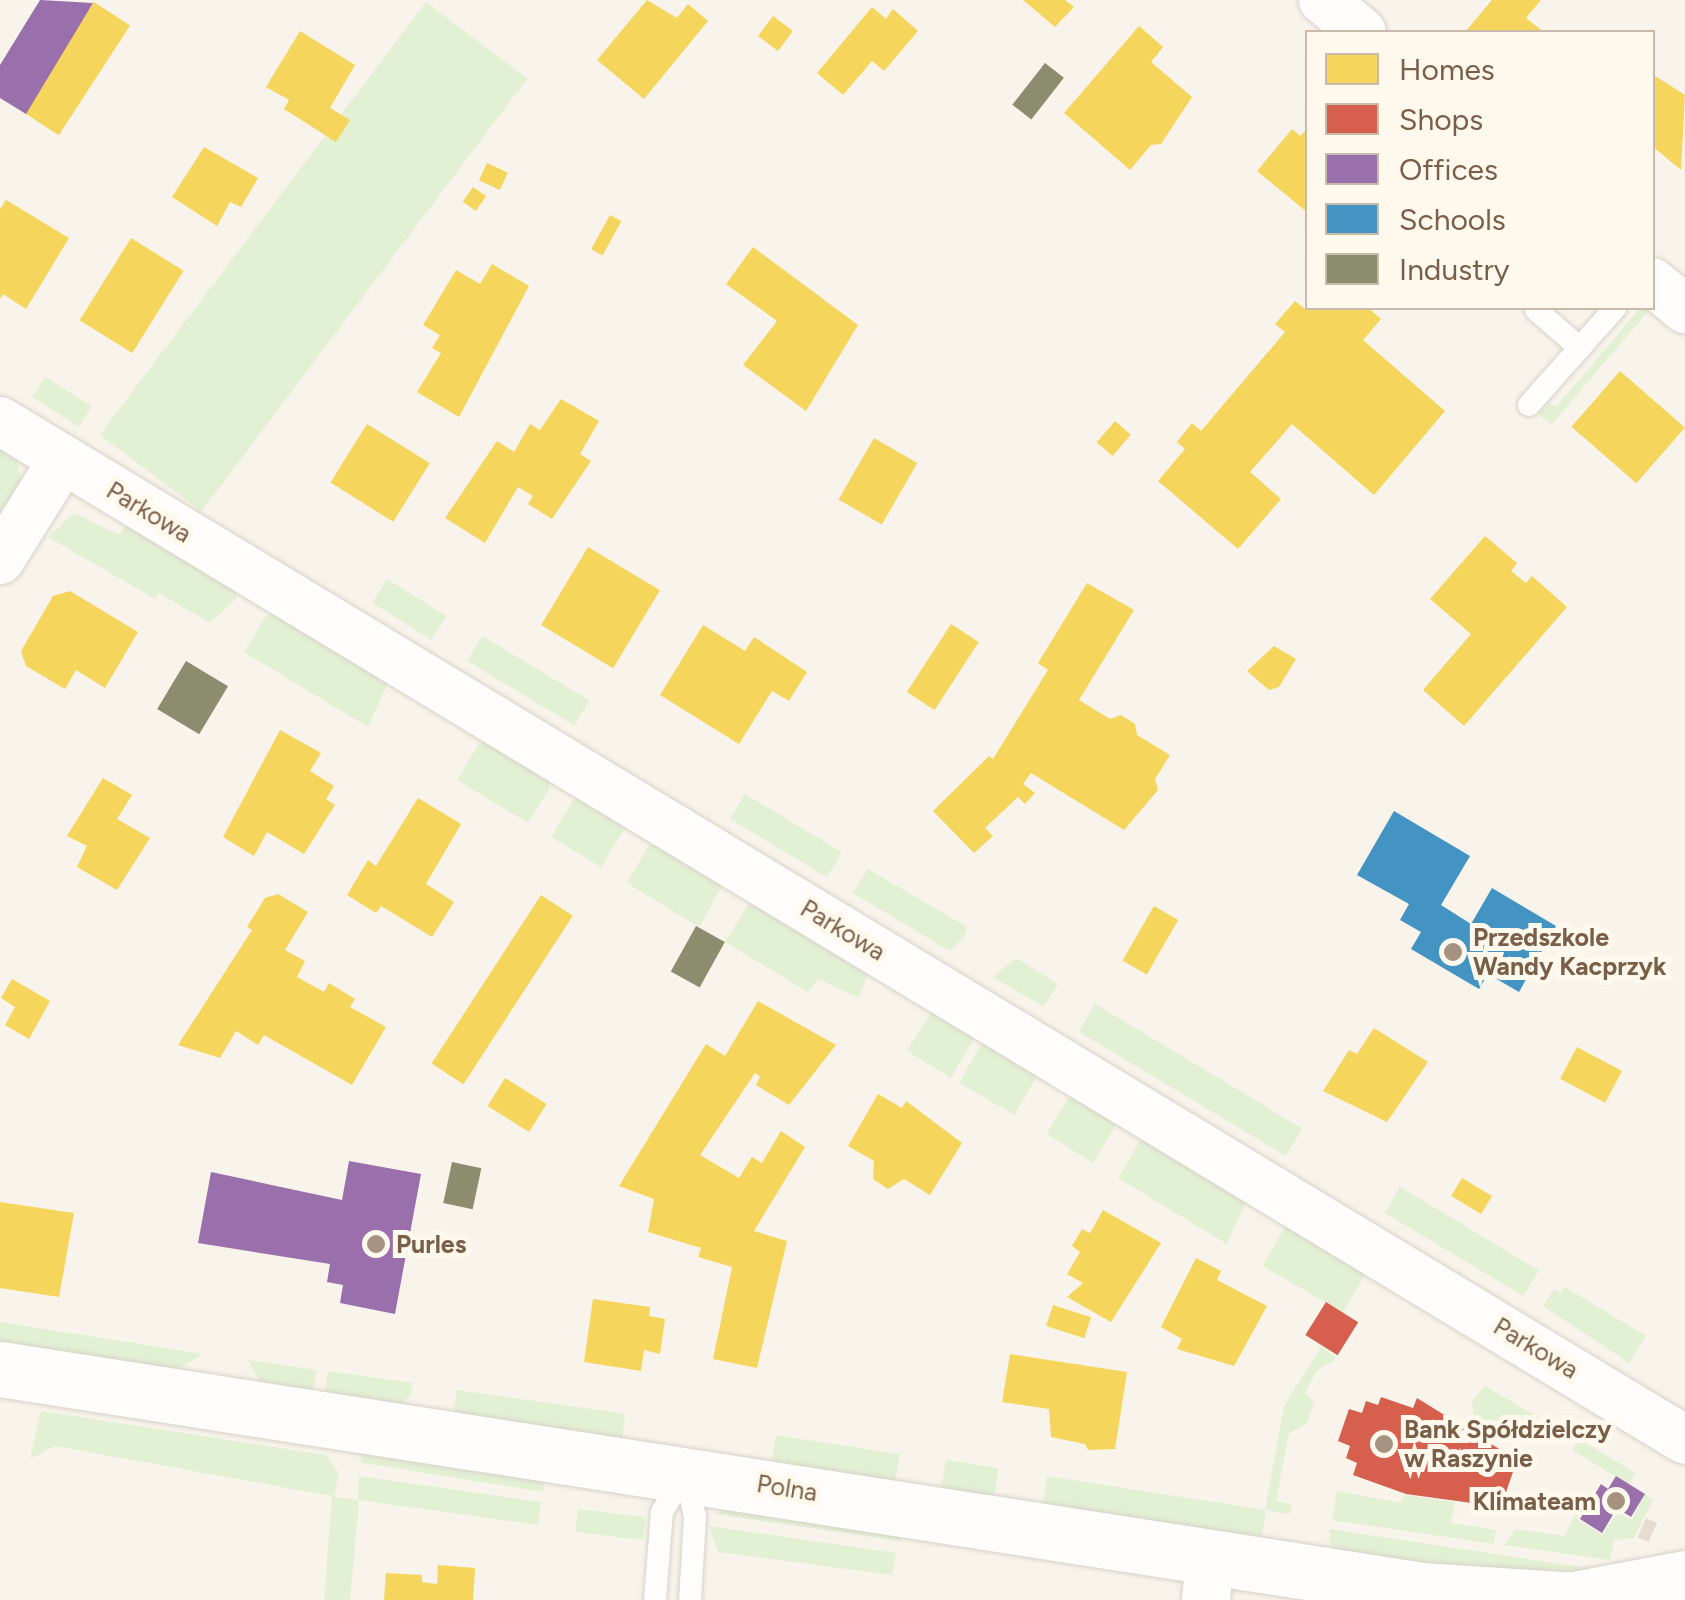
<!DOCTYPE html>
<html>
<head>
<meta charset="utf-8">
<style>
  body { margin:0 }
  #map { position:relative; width:1685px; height:1600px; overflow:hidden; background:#f8f4eb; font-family:Figtree,sans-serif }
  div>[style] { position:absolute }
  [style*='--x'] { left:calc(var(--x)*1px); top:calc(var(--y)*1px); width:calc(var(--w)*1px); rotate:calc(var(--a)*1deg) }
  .green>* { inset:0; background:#e2f0d4; transform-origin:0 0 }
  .homes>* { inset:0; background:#f6d55c; transform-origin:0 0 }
  .shops>* { inset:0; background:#d6604d; transform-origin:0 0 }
  .offices>* { inset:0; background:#9970ab }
  .schools>* { inset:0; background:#4393c3 }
  .industry>* { inset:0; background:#8c8c6e; transform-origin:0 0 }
  .building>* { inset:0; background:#e5ddd2; transform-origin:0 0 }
  .roads { filter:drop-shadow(0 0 2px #d7d1c9) drop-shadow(0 0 2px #d7d1c9) }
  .service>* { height:22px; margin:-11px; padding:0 11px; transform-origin:11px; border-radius:11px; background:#fefdfc }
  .minor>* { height:48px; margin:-24px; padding:0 24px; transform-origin:24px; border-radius:24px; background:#fefdfc }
  .tertiary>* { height:55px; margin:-27.5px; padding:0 27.5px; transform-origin:27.5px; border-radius:27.5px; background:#fefdfc }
  .dots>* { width:28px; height:28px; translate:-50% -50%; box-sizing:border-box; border:5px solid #fff9ed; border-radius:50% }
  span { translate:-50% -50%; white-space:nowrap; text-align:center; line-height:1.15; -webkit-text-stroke:10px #fff9ed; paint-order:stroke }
  .street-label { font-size:25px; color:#795e48 }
  .poi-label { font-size:25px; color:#795e48; font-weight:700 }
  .left { translate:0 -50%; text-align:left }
  .right { translate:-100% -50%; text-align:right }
  .legend { position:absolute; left:1305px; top:30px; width:350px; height:280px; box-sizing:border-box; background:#fff9ed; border:2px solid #c9bbab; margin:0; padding:12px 18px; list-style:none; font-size:30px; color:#795e48 }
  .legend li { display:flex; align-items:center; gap:20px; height:50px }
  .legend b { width:50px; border:2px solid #c9bbab }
</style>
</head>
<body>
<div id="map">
  <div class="green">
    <div style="left:426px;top:2px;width:127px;height:542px;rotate:37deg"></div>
    <div style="clip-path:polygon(1640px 308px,1650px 309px,1551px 425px,1539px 414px,1550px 403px,1556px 407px)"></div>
    <div style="left:45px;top:377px;width:55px;height:24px;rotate:32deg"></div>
    <div style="clip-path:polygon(0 444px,16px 459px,21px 480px,0 526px)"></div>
    <div style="clip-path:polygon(74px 513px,120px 535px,128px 522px,235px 587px,237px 598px,210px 623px,159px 593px,155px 599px,48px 537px)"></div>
    <div style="left:387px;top:579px;width:70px;height:28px;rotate:32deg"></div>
    <div style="clip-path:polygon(279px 613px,389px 680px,368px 727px,244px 652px,266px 616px)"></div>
    <div style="left:482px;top:636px;width:125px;height:29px;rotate:31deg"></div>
    <div style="clip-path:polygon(490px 740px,546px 773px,550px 787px,528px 823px,457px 780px,479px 744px)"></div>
    <div style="left:745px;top:794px;width:113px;height:29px;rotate:31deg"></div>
    <div style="clip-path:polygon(585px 797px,622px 820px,623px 831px,601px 867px,551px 837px,573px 800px)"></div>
    <div style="clip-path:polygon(660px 842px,719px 876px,721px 888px,699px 927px,627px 883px,649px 845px)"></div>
    <div style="clip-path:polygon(868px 869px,967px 927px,964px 937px,950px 951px,853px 893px)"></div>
    <div style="clip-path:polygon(762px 903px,870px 968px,859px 998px,818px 979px,808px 992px,725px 942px,748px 905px)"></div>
    <div style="clip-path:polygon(1016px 958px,1058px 984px,1044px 1007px,993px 977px)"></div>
    <div style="left:1095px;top:1004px;width:242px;height:32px;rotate:31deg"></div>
    <div style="clip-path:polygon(940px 1009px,977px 1033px,951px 1078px,907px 1051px,930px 1014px)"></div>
    <div style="left:985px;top:1038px;width:64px;height:52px;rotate:30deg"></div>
    <div style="clip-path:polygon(1081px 1094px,1113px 1115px,1116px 1125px,1093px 1163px,1047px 1134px,1067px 1099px)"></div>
    <div style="clip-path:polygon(1150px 1137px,1249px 1195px,1227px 1244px,1118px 1178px,1140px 1141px)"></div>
    <div style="left:1400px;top:1187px;width:162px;height:30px;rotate:31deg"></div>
    <div style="left:1289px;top:1220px;width:93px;height:53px;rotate:30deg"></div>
    <div style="clip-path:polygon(1565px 1287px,1646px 1336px,1629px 1363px,1543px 1306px,1554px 1289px,1560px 1293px)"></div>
    <div style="clip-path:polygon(0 1322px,203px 1354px,176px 1370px,0 1345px)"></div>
    <div style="clip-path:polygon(1321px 1347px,1337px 1358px,1317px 1371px,1305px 1392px,1314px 1402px,1307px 1423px,1289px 1433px,1276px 1501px,1292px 1505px,1290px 1514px,1266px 1510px,1261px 1540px,1043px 1506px,1047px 1476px,1265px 1510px,1284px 1406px)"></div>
    <div style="clip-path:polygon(248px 1360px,317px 1370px,313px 1392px,262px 1385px)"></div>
    <div style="clip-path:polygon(328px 1371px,413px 1383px,410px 1395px,401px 1406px,325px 1394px)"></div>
    <div style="clip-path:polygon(1485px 1386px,1538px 1417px,1536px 1436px,1516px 1442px,1475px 1421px,1472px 1401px)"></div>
    <div style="left:457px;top:1390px;width:170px;height:30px;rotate:8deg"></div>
    <div style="clip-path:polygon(41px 1411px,326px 1455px,339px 1473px,334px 1497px,358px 1500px,359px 1476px,541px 1502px,538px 1525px,359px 1500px,350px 1600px,324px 1600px,332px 1496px,55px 1446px,30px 1459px)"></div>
    <div style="left:776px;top:1435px;width:125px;height:27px;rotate:9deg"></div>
    <div style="left:1579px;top:1439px;width:66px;height:13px;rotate:31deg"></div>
    <div style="left:363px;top:1445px;width:185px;height:18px;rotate:9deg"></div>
    <div style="left:946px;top:1460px;width:53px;height:29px;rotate:9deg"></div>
    <div style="clip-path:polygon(1337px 1491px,1401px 1503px,1404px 1495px,1455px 1502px,1451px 1523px,1496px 1530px,1494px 1544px,1332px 1520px)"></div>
    <div style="clip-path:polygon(1586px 1492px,1591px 1494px,1577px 1519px,1602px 1535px,1618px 1512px,1632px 1520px,1645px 1494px,1653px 1500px,1634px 1538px,1614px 1540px,1610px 1560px,1504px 1545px,1515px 1529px,1565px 1536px)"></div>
    <div style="clip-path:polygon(733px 1504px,903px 1528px,901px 1541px,716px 1514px)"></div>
    <div style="left:578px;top:1509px;width:68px;height:23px;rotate:7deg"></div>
    <div style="clip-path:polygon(709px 1526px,896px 1553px,892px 1575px,718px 1552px)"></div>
    <div style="clip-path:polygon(1329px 1529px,1594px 1569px,1594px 1572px,1447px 1567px,1331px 1552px)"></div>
  </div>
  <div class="homes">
    <div style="clip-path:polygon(647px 0,677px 18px,688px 4px,708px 21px,644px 99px,597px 60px)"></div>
    <div style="clip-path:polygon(1023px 0,1065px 0,1074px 7px,1055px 27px)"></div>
    <div style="clip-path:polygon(1492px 0,1541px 0,1526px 18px,1544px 32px,1465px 32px)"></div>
    <div style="left:94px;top:2px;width:43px;height:131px;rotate:33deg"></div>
    <div style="clip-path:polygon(872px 7px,886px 19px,893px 9px,918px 31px,884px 71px,872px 61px,843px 95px,817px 73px)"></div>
    <div style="left:773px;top:16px;width:25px;height:25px;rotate:37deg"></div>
    <div style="clip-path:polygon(1139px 26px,1163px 47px,1151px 62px,1192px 97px,1161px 144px,1151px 145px,1130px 170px,1064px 113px)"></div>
    <div style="clip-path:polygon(300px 31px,355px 65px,330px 108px,350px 120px,336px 142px,284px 109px,289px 100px,266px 87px)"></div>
    <div style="clip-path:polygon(1652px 74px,1685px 95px,1681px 170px,1652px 146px)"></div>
    <div style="clip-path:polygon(1308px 128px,1308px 213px,1257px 171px,1292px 129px,1300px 136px)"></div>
    <div style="clip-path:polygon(204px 147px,258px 178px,241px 207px,230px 202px,217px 226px,172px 197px)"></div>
    <div style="left:487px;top:163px;width:23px;height:19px;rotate:25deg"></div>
    <div style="left:473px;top:187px;width:16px;height:18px;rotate:35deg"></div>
    <div style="clip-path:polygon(6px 200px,69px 238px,26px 309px,3px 294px,0 299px,0 209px)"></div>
    <div style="left:610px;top:215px;width:13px;height:39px;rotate:29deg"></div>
    <div style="left:131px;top:238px;width:62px;height:97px;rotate:32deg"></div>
    <div style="clip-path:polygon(753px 247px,858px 325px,806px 411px,743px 365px,777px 321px,726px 284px)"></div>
    <div style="clip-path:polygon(492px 264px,529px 286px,459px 417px,417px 392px,441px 353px,432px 348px,440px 335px,423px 325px,456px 270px,480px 284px)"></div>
    <div style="clip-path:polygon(1295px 301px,1305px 309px,1368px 308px,1381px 319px,1363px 340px,1445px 411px,1374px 495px,1292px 424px,1250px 472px,1281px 499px,1238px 549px,1158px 481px,1185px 449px,1177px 442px,1192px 423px,1201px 431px,1285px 332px,1275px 324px)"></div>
    <div style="left:1620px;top:371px;width:86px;height:74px;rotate:41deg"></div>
    <div style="clip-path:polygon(561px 399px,599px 421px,580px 454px,591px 461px,552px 519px,528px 504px,533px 496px,518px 487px,485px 543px,445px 518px,497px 441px,514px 452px,530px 424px,540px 430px)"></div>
    <div style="left:1115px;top:421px;width:21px;height:28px;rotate:41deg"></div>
    <div style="left:367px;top:424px;width:74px;height:69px;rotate:32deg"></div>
    <div style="left:874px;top:438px;width:50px;height:71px;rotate:30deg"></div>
    <div style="clip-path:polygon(1485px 536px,1517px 563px,1511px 571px,1526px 583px,1532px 576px,1567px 607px,1464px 726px,1423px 690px,1471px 634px,1430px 599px)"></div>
    <div style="left:588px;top:547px;width:84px;height:91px;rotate:31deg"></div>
    <div style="clip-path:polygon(1087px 583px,1134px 610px,1079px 700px,1110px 719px,1121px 715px,1135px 724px,1137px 735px,1170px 755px,1155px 779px,1158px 790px,1124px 830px,1031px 773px,1023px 784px,1035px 793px,1025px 804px,1018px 797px,985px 828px,993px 836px,974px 853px,933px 811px,989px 756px,993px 759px,1048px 670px,1038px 663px)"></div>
    <div style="clip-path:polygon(70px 591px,138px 632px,105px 688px,76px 670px,65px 689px,26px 666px,21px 651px,53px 596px)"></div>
    <div style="left:951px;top:624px;width:33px;height:81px;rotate:33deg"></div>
    <div style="clip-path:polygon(703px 625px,745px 651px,754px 637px,807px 672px,789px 701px,772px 691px,739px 744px,660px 695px)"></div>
    <div style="clip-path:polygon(1274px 646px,1296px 659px,1279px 687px,1269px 690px,1247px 671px)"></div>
    <div style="clip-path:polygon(280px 730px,321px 753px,310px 771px,334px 786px,326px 799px,335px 805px,304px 854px,267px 832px,254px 856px,223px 837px)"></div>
    <div style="clip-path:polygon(103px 778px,132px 795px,117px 819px,150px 838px,117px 890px,77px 867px,87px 846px,67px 836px)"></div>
    <div style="clip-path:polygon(418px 798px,461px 824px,426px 884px,454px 902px,432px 937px,381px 906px,376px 913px,347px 895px,368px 860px,376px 866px)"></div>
    <div style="clip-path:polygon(278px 894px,308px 912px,285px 950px,305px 961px,297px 977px,324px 992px,329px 983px,355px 999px,350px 1007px,386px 1027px,352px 1085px,264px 1035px,258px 1045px,236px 1031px,220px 1058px,178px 1045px,252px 930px,247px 927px,265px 898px)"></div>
    <div style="left:541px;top:895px;width:38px;height:201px;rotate:33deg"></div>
    <div style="left:1154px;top:906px;width:28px;height:63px;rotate:30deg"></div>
    <div style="clip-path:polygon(12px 979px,50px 1001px,29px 1039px,5px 1025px,15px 1007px,1px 998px)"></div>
    <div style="clip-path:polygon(758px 1001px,836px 1045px,789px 1105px,756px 1085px,760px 1077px,755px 1073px,700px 1155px,739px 1178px,752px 1157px,762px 1163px,781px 1131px,805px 1147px,754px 1231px,787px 1241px,757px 1368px,713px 1359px,732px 1267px,698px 1257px,701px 1248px,648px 1232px,654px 1199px,619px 1186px,706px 1044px,725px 1056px)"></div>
    <div style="clip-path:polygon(1374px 1028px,1428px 1062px,1387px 1122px,1323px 1091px,1349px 1050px,1357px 1054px)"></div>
    <div style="left:1577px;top:1047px;width:51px;height:36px;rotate:28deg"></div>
    <div style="left:505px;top:1078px;width:49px;height:33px;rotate:32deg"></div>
    <div style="clip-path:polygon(878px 1094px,902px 1108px,906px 1101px,962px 1143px,930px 1195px,904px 1179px,888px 1189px,873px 1179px,874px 1161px,848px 1146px)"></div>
    <div style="left:1462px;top:1178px;width:35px;height:21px;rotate:31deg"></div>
    <div style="clip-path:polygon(0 1202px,74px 1213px,59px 1297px,0 1288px)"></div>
    <div style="clip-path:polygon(1103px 1210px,1161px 1243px,1111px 1322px,1067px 1297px,1083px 1283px,1067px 1274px,1080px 1252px,1072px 1246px,1082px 1229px,1090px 1233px)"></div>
    <div style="clip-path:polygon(1196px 1258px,1221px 1271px,1217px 1280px,1267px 1306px,1234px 1366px,1177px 1349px,1182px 1339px,1161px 1327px)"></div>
    <div style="clip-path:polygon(593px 1299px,650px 1307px,649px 1316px,665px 1319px,660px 1354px,644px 1350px,641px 1371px,584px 1362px)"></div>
    <div style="left:1053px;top:1305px;width:40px;height:22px;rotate:18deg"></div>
    <div style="clip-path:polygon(1010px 1354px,1127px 1372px,1115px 1449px,1088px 1450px,1085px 1444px,1051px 1437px,1049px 1409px,1002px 1402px)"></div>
    <div style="clip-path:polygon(438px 1565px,475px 1568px,473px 1600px,384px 1600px,386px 1573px,422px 1575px,422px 1582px,437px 1584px)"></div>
  </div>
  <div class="shops">
    <div style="left:1326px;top:1302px;width:38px;height:39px;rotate:32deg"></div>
    <div style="clip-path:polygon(1381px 1397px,1413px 1408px,1417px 1398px,1517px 1460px,1501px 1507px,1406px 1494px,1353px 1475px,1357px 1463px,1346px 1458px,1350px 1446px,1338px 1441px,1349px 1409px,1362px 1413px,1366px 1401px,1378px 1405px)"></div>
  </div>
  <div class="offices">
    <div style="clip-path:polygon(40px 0,93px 3px,26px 114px,0 98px,0 65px)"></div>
    <div style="clip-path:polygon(349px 1161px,421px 1174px,395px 1314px,340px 1303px,343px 1285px,327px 1282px,330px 1264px,198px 1243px,211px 1172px,342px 1200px)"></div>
    <div style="clip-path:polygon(1616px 1476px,1645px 1494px,1631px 1517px,1617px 1508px,1602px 1533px,1580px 1519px,1601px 1484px,1608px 1489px)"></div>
  </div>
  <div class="schools">
    <div style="clip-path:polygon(1394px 811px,1470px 856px,1441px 905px,1471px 924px,1492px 888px,1556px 926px,1519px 992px,1488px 974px,1479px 989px,1411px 949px,1421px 932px,1400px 920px,1409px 904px,1357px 875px)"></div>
  </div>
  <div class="industry">
    <div style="left:1045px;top:63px;width:24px;height:53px;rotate:38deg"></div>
    <div style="left:186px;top:661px;width:49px;height:56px;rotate:31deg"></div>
    <div style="left:696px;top:926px;width:33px;height:52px;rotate:29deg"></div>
    <div style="left:452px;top:1162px;width:30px;height:42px;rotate:12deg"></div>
  </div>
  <div class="building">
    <div style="left:1646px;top:1518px;width:12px;height:21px;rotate:24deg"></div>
  </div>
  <div class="roads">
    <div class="service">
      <div style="--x:1536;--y:310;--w:58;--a:40.8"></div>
      <div style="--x:1529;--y:405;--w:130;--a:-48.4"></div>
      <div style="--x:686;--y:1475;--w:43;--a:77.9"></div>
      <div style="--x:695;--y:1517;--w:83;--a:93.4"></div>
      <div style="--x:655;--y:1600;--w:88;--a:-85.5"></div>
      <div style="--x:662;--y:1512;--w:43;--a:-59.3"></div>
    </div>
    <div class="minor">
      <div style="--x:1323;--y:0;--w:50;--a:39.4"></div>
      <div style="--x:1652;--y:282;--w:43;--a:39.3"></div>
      <div style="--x:0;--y:421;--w:1969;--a:31.16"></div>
      <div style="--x:0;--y:560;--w:119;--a:-58"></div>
      <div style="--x:1206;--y:1600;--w:44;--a:-84.8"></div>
    </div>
    <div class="tertiary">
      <div style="--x:0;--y:1369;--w:1439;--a:8.83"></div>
      <div style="--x:1422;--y:1590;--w:154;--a:3.7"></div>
      <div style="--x:1574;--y:1599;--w:113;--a:-10.7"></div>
    </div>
  </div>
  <div class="dots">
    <div style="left:1453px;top:952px;background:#a59281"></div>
    <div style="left:376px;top:1244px;background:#a59281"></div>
    <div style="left:1384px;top:1444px;background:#a59281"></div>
    <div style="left:1616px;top:1501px;background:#a59281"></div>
  </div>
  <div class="street-label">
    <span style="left:149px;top:512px;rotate:31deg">Parkowa</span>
    <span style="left:843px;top:930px;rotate:31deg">Parkowa</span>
    <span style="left:1536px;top:1348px;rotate:31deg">Parkowa</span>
    <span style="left:787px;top:1488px;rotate:9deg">Polna</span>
  </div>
  <div class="poi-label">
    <span class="left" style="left:1473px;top:952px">Przedszkole<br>Wandy Kacprzyk</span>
    <span class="left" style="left:396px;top:1244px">Purles</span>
    <span class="left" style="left:1404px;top:1444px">Bank Spółdzielczy<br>w Raszynie</span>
    <span class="right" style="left:1596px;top:1501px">Klimateam</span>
  </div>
  <ul class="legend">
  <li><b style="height:28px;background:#f6d55c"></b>Homes</li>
  <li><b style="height:28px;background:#d6604d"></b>Shops</li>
  <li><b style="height:28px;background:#9970ab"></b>Offices</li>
  <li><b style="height:28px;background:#4393c3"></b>Schools</li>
  <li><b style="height:28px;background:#8c8c6e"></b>Industry</li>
  </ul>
</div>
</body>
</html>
